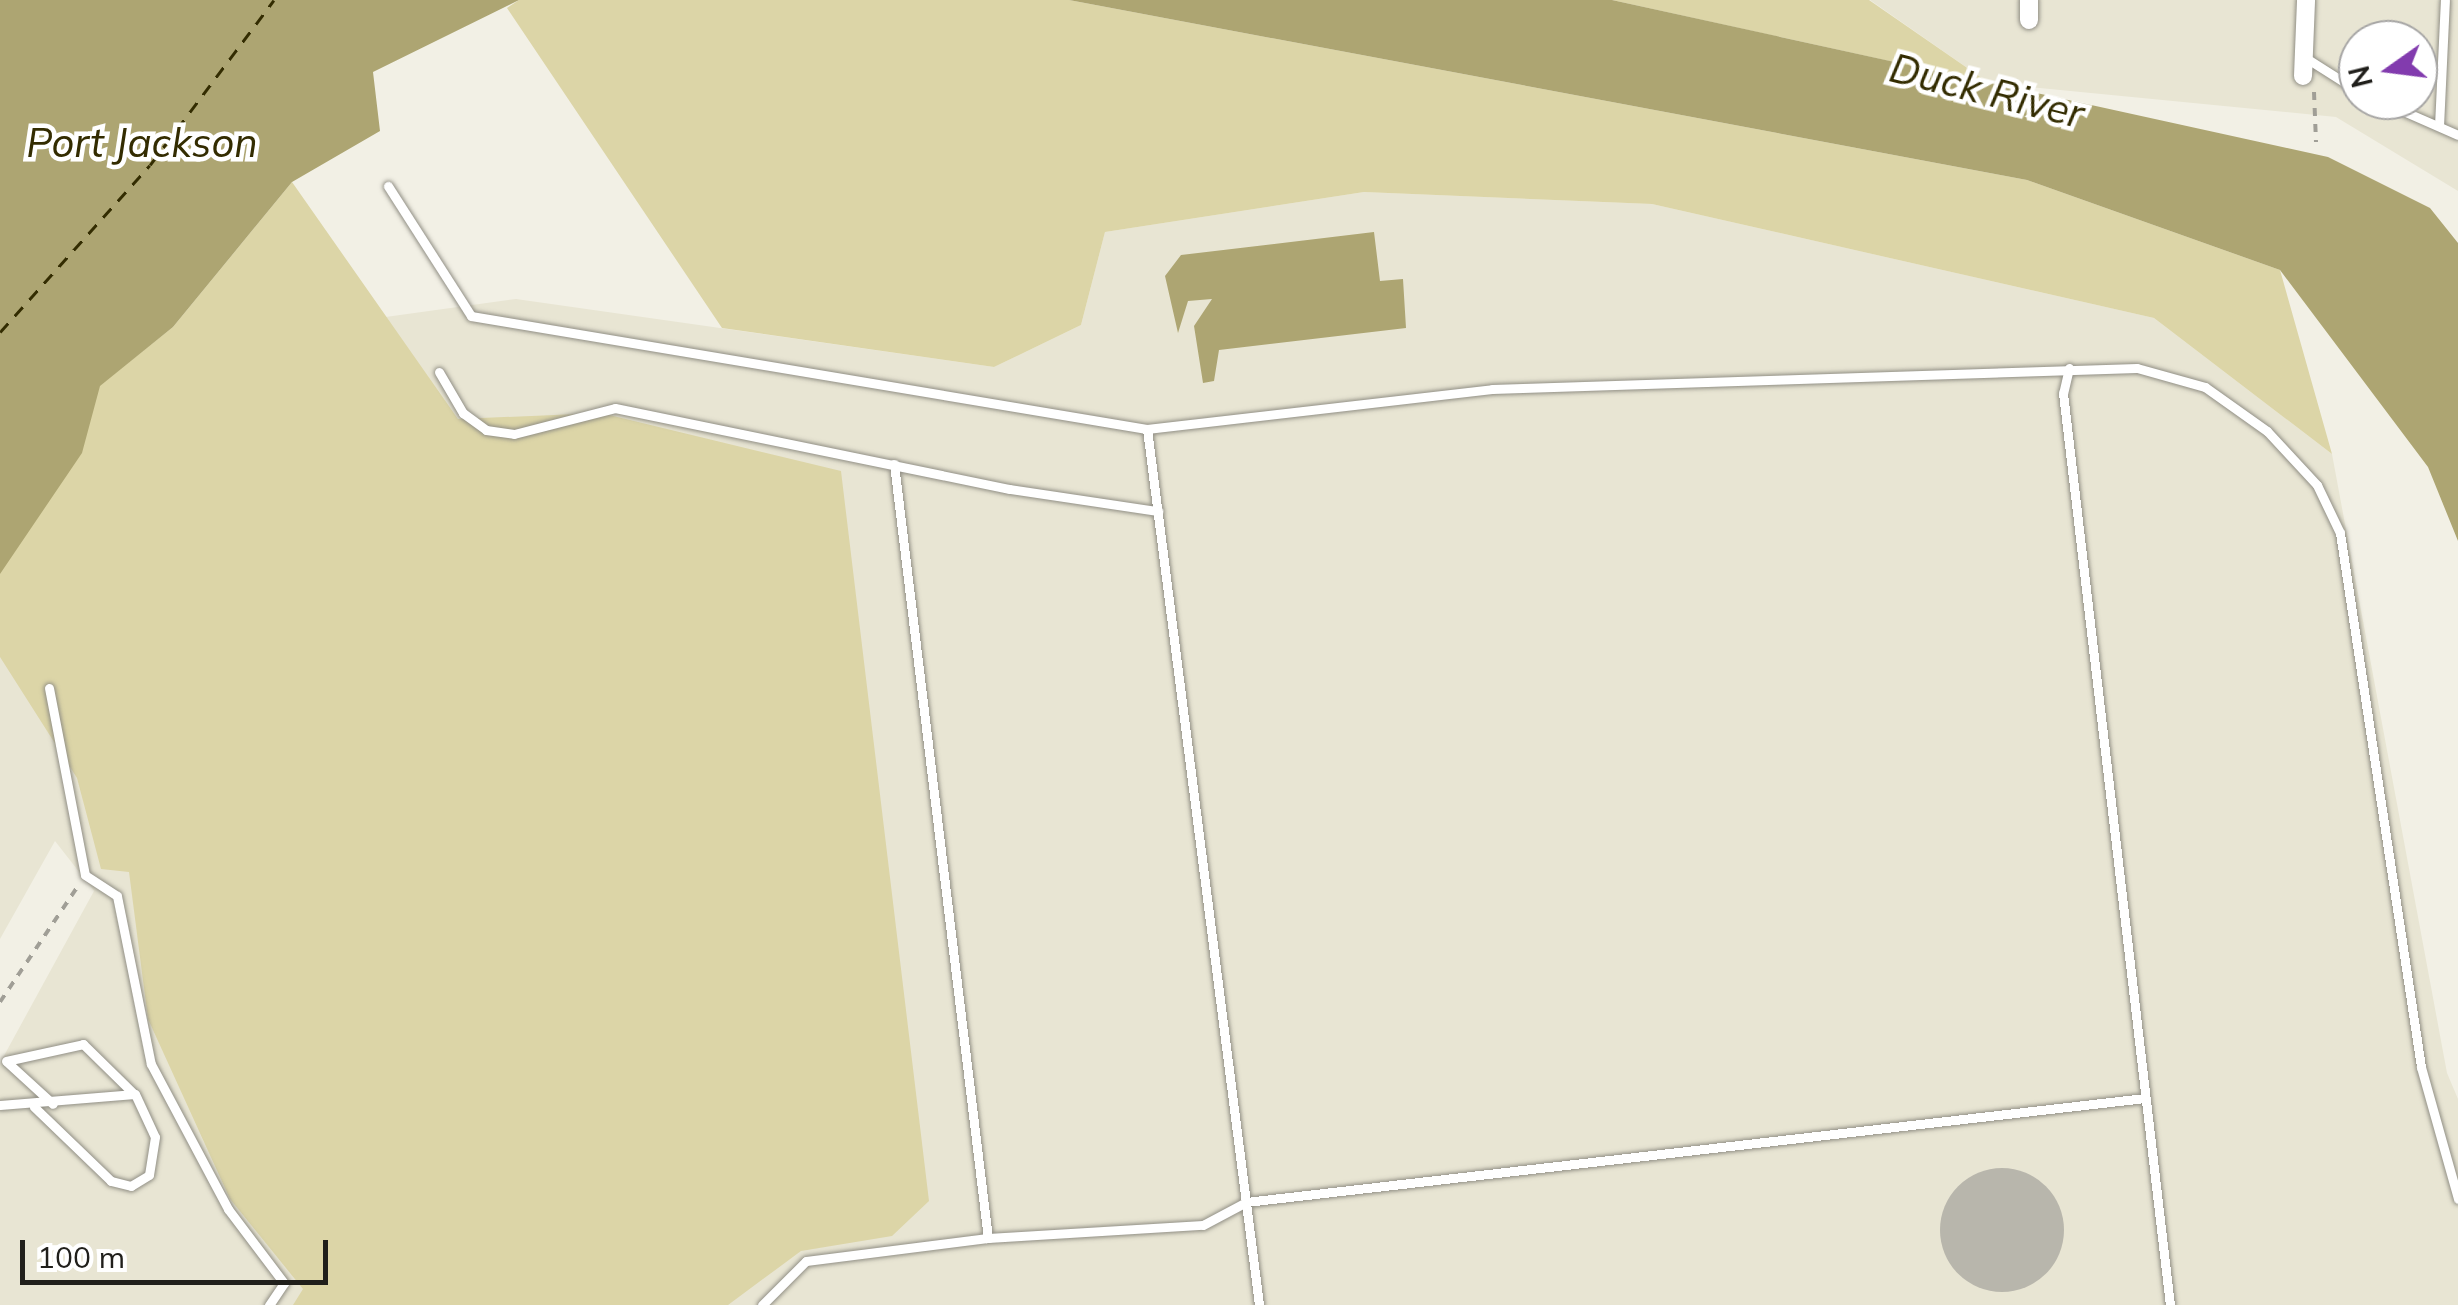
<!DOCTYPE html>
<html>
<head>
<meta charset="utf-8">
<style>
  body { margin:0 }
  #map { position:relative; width:2458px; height:1305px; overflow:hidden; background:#f2f0e5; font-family:Mulish,sans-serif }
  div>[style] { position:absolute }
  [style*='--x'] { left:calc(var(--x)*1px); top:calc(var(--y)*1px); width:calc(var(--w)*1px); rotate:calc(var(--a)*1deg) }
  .built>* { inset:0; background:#e8e5d3 }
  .green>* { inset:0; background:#dcd5a7 }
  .water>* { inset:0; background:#ada572 }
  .ferry>* { height:2.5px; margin-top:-1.25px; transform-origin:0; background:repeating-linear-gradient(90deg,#332c01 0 12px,transparent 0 22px) }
  .building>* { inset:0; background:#b8b6ac }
  .round { border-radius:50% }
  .path>* { height:4px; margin-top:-2px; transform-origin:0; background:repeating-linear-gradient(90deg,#a09e96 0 8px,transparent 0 16px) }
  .roads { filter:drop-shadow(0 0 2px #918f85) drop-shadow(0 0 2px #918f85) }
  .service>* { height:9px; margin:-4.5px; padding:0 4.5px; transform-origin:4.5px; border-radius:4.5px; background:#fff }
  .minor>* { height:18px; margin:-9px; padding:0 9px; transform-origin:9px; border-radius:9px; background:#fff }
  span { translate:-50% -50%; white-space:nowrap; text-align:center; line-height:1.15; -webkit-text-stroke:9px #fff; paint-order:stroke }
  .water-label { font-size:40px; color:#332c01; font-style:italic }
  .north { position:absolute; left:2338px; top:20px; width:100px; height:100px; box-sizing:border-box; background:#fff; border:2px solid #a6a5a4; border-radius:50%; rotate:256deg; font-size:28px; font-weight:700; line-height:40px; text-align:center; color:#201f1b }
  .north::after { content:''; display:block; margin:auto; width:35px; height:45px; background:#823bae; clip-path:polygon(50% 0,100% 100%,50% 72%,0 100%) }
  .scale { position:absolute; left:20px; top:1240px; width:308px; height:45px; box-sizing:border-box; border:5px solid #201f1b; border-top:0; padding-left:12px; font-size:30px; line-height:35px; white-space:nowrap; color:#201f1b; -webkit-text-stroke:8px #fff; paint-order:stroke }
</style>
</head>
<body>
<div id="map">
  <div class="built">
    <div style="clip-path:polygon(evenodd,1870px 0,2458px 0,2458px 191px,2336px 117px,1989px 83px,1870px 0,2358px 40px,2418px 40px,2418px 100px,2358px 100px,2358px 40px)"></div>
    <div style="clip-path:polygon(1364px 192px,1652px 204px,2154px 318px,2332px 454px,2447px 1073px,2458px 1099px,2458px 1305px,0 1305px,0 1063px,94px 891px,55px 841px,0 939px,0 579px,184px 345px,516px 299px,994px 367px,1081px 325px,1105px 232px)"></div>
  </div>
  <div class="green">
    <div style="clip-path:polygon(519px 0,1069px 0,2027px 180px,2280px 270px,2332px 454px,2154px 318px,1652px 204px,1364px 192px,1105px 232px,1081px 325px,994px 367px,722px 328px,507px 8px)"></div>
    <div style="clip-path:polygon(1612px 0,1869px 0,1989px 83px)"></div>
    <div style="clip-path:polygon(292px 182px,458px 419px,601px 413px,841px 471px,929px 1201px,892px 1236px,801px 1251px,728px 1305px,293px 1305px,303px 1289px,230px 1199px,148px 1019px,129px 872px,101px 869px,77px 778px,0 657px,0 565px,99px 386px,173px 327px)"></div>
  </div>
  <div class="water">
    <div style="clip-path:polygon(0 0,519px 0,373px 72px,380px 131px,292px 182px,173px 327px,100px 386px,82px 453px,0 574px)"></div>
    <div style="clip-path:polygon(1069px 0,1612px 0,2328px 157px,2430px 208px,2458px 243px,2458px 541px,2428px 467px,2280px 270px,2027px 180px)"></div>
    <div style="clip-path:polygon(1374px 232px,1380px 281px,1403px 279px,1406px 328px,1219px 350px,1214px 381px,1203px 383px,1194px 326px,1212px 299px,1188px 301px,1178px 333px,1165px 276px,1181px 255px)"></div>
  </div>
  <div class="ferry">
    <div style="--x:0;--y:332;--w:224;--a:-48.1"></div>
    <div style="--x:150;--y:165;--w:206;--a:-53.1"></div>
  </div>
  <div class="building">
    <div class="round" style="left:1940px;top:1168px;width:124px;height:124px"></div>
  </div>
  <div class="path">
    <div style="--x:2314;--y:92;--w:50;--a:87.7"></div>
    <div style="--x:0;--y:1002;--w:140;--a:-56.1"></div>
  </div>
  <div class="roads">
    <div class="service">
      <div style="--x:2306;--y:58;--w:62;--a:32.4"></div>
      <div style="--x:2378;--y:100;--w:87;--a:23.6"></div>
      <div style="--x:2439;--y:126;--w:126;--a:-87.3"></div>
      <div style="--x:388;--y:186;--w:154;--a:57.4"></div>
      <div style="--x:471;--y:316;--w:685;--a:9.49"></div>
      <div style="--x:1147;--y:429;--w:347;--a:-6.6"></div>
      <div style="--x:1492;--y:389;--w:645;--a:-1.86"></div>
      <div style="--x:2137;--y:368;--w:71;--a:15.6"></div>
      <div style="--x:2205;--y:387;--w:76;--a:35.4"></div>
      <div style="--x:2267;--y:431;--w:74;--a:47.2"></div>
      <div style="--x:2317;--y:485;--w:53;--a:64.4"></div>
      <div style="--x:2340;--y:533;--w:540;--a:81.37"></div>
      <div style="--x:2421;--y:1067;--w:137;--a:74.3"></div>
      <div style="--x:2069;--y:368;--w:26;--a:103"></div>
      <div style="--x:2063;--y:393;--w:918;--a:83.31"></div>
      <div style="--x:439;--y:372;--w:48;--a:59.7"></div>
      <div style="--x:463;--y:413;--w:29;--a:36"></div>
      <div style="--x:486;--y:430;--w:28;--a:8"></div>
      <div style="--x:514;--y:434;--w:104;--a:-14.4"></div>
      <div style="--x:615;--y:408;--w:403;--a:11.6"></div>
      <div style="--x:1010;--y:489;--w:150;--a:8.5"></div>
      <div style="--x:1147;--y:429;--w:883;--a:82.71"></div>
      <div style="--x:894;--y:464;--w:780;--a:83.08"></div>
      <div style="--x:49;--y:688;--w:190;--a:79.1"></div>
      <div style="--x:85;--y:875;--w:38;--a:33"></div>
      <div style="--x:117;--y:896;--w:171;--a:78.6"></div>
      <div style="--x:151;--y:1064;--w:164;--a:62"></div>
      <div style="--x:228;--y:1209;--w:93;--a:52.9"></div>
      <div style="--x:284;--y:1283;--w:27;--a:124"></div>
      <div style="--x:6;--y:1061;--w:79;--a:-12.4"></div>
      <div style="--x:83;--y:1044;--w:71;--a:44.4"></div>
      <div style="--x:7;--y:1062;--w:62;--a:42.4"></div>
      <div style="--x:0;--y:1105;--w:135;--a:-4.7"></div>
      <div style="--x:135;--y:1094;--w:47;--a:65.1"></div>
      <div style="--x:155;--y:1137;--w:38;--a:99"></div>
      <div style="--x:149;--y:1175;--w:21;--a:149"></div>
      <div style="--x:131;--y:1186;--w:21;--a:-166"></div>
      <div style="--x:111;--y:1181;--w:107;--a:-136.1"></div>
      <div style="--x:762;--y:1305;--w:62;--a:-45"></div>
      <div style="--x:806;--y:1261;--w:183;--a:-7.2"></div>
      <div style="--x:988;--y:1238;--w:215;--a:-3.5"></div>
      <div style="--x:1203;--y:1225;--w:49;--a:-28.1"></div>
      <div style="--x:1246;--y:1202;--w:905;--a:-6.6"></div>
    </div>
    <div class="minor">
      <div style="--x:2029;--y:20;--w:20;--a:-90"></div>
      <div style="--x:2303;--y:76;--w:76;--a:-87.7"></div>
    </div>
  </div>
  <div class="water-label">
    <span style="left:1987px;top:90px;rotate:14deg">Duck River</span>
    <span style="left:142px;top:142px">Port Jackson</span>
  </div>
  <div class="north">N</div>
  <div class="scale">100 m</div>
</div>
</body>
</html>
